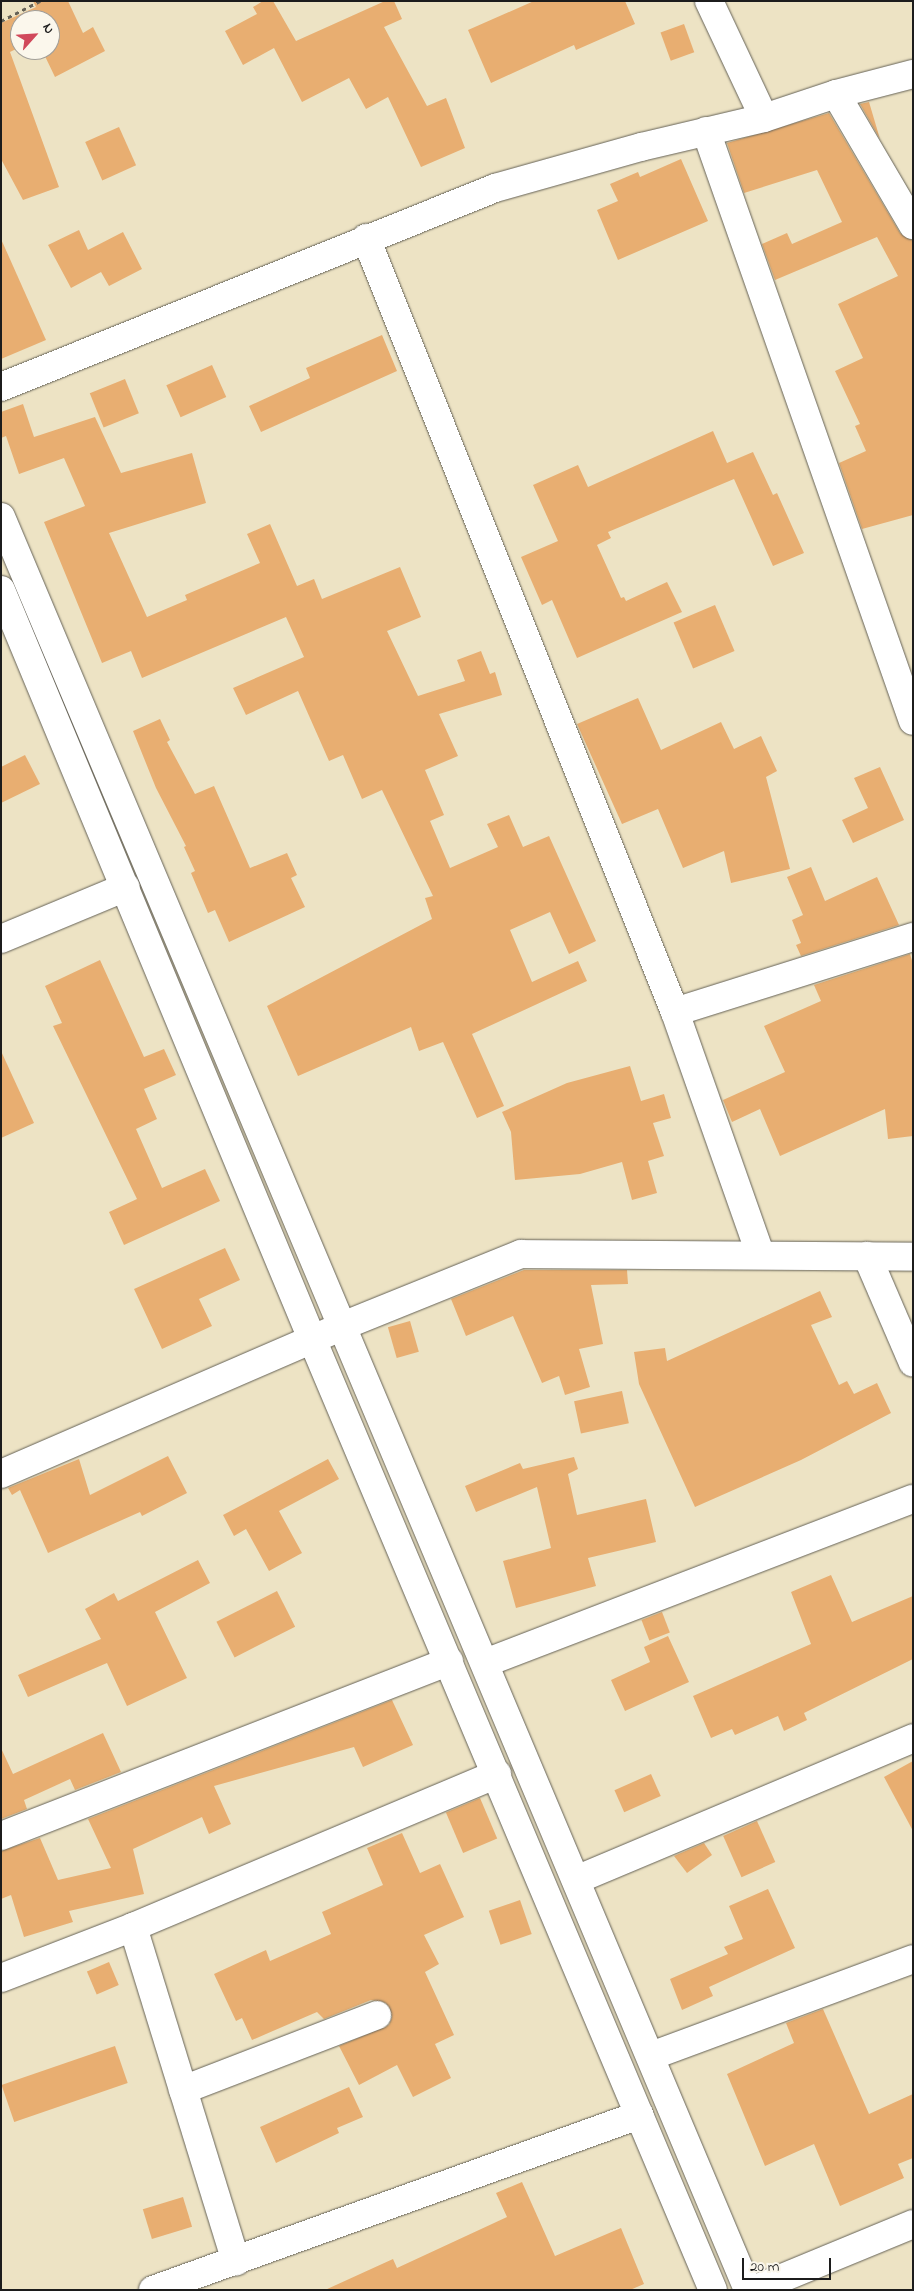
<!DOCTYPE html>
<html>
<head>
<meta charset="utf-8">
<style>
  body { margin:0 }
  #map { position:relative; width:914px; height:2291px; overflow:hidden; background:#ede3c4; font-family:"Indie Flower",sans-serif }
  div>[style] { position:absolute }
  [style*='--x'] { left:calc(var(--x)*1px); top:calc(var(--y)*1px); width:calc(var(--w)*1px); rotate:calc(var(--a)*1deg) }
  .building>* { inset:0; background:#e8ae71; transform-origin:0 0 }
  .path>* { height:3px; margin-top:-1.5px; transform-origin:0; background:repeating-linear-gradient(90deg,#656257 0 4px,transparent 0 8px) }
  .roads { filter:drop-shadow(0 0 1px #656257) drop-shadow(0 0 1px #656257) }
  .street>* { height:28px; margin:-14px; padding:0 14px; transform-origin:14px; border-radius:14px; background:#fff }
  .secondary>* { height:28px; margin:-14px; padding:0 14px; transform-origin:14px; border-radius:14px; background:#fff }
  span { translate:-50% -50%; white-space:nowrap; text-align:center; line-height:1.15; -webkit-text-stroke:4px #fbf7ec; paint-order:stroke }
  .frame { position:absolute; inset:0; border:2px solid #1c1c1c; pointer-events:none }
  .north { position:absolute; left:10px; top:10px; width:50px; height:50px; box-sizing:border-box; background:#fbf7ec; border:1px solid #a29f99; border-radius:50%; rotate:64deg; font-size:14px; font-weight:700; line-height:20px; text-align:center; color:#1c1c1c }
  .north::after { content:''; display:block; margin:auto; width:18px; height:22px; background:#d1495b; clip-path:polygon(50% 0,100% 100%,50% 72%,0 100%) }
  .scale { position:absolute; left:742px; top:2258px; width:89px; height:22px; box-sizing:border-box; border:2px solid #1c1c1c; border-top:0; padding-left:6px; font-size:15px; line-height:18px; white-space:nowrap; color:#1c1c1c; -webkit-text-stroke:4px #fbf7ec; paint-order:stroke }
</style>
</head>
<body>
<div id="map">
  <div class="building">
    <div style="clip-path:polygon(33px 1px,68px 1px,83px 33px,93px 27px,105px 51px,55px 77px,42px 50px,50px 50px,50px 20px,20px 20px,20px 47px,10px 52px,59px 187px,23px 200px,1px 159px,1px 23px,36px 7px)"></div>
    <div style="clip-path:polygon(263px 1px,273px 1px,296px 41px,385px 1px,394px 1px,402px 19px,384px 27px,427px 106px,446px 98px,465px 148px,421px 167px,388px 97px,366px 109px,349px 78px,302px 102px,274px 48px,243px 65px,225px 31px,257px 14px,253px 7px)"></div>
    <div style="clip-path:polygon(534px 1px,625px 1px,635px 24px,576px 50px,574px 45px,491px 83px,468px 30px)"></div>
    <div style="left:684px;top:24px;width:30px;height:25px;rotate:70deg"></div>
    <div style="clip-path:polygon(869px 102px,880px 139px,860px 104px)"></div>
    <div style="clip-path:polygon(829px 113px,900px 233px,913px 241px,913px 515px,862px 529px,839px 463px,866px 451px,855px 426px,860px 424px,835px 371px,863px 358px,838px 304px,898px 276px,877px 237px,775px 280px,762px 244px,787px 233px,792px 244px,842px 222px,817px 170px,744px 193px,727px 143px)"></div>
    <div style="left:119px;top:127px;width:42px;height:37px;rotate:66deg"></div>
    <div style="clip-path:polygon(681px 159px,708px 221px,618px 260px,597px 210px,618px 201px,610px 184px,638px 172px,640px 177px)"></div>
    <div style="clip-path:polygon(79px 230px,88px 250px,123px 232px,142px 269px,109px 286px,101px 272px,71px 288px,48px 245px)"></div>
    <div style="clip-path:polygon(1px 239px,46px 340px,1px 359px)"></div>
    <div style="clip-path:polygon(382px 335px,397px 371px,261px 432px,249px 406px,310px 378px,306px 368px)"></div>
    <div style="left:212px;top:365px;width:35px;height:50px;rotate:66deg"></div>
    <div style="left:125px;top:379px;width:37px;height:38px;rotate:68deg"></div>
    <div style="clip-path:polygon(23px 404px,34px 437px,95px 417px,121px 473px,192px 453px,206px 503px,109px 533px,147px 617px,187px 600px,185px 595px,260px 563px,247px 534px,270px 524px,297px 586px,314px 579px,322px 599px,400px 567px,421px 617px,387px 631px,418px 696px,465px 681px,457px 660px,481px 651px,490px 674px,495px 672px,502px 695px,439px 714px,458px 756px,425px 770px,444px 815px,430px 821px,450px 868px,498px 847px,487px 824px,509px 815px,523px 847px,549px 836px,596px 941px,569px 954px,550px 912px,510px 930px,532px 982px,578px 961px,587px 981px,472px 1034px,504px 1106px,477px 1118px,443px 1042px,419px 1051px,411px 1027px,298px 1076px,267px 1006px,432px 919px,425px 898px,433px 896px,382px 790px,362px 799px,343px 755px,329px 761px,298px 691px,246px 715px,233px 688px,304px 657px,286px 617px,142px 678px,131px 651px,102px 663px,44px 522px,85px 506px,64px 458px,19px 474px,6px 436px,1px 438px,1px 412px)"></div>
    <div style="clip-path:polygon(713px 431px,727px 463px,753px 452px,773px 495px,777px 493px,804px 553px,773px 566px,734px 479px,608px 532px,611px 538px,597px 545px,621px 598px,624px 597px,626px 601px,667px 582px,682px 612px,577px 658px,552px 600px,542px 605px,521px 557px,558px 541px,533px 485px,578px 465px,588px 487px)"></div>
    <div style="left:715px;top:605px;width:50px;height:45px;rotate:67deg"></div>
    <div style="clip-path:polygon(638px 698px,661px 750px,721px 722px,734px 749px,761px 736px,777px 771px,766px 777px,790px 869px,731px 883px,724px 851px,683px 868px,658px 809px,622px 824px,577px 724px)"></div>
    <div style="clip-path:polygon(160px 719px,170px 740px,167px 742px,195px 794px,214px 786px,250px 868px,287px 853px,297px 875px,291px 878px,305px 907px,229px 942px,215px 910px,208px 913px,191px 873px,195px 871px,184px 847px,186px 846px,156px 788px,133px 731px)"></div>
    <div style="clip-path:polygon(25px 755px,40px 784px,1px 803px,1px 767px)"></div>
    <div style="clip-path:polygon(880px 767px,904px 820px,853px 843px,842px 820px,868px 808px,854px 778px)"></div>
    <div style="clip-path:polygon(811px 867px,825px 901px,877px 877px,899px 925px,801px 956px,796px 945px,801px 943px,792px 920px,803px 915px,787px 877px)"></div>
    <div style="clip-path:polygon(910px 954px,913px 964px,913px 1136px,888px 1139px,885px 1109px,780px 1156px,760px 1109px,732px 1122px,723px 1100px,785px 1072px,764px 1026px,821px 1001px,814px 985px)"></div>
    <div style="clip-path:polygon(100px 960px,144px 1057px,164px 1049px,176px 1075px,144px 1089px,157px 1119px,136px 1129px,162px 1188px,205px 1169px,220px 1201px,124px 1245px,109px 1212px,137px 1199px,53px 1026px,62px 1023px,45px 986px)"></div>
    <div style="clip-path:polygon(1px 1051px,34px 1123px,1px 1138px)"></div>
    <div style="clip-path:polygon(630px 1066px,641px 1101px,664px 1094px,671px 1118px,653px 1123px,664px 1156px,648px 1161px,657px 1193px,632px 1200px,622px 1162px,580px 1174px,515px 1180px,511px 1132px,502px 1112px,567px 1083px)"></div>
    <div style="clip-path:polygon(225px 1248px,240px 1280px,199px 1299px,212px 1326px,162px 1349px,134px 1289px)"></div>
    <div style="clip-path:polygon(524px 1270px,627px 1270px,628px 1284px,591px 1285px,603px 1344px,579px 1349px,590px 1387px,565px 1395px,559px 1376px,542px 1383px,513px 1316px,466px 1336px,451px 1299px)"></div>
    <div style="clip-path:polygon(820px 1291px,832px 1317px,811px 1325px,839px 1385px,847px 1381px,854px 1394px,877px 1383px,891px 1413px,801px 1460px,695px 1507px,639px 1384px,634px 1352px,665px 1348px,667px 1361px)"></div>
    <div style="left:410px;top:1321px;width:32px;height:23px;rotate:74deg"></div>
    <div style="left:622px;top:1391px;width:33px;height:49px;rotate:78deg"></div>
    <div style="clip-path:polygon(168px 1456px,187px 1493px,142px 1516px,140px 1512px,48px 1553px,20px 1490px,12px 1495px,8px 1488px,79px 1459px,90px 1495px)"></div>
    <div style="clip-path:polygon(574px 1457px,578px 1469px,568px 1474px,577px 1515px,646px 1499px,656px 1542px,588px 1558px,596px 1586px,516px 1608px,503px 1561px,551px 1548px,537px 1487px,476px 1512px,465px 1486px,520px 1463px,523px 1469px)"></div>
    <div style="clip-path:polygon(328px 1459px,339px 1479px,279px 1511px,302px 1553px,269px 1571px,246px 1529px,234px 1536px,223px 1515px)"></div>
    <div style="clip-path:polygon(198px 1560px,210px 1583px,155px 1612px,187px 1678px,127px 1706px,107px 1663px,28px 1697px,18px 1675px,101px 1639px,85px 1609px,114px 1593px,118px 1601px)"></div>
    <div style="clip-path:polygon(831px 1575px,852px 1622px,913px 1596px,913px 1659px,804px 1713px,807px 1720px,784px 1731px,778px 1716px,735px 1735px,732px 1729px,711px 1738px,693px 1696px,811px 1644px,791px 1592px)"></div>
    <div style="left:277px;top:1591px;width:40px;height:68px;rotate:63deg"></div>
    <div style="left:662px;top:1612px;width:22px;height:22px;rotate:69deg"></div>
    <div style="clip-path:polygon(668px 1636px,689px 1682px,625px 1711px,611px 1680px,650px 1662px,644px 1647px)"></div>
    <div style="clip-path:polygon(392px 1700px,413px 1745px,363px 1767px,354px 1747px,214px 1786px,231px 1824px,209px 1834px,202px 1817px,133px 1849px,144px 1894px,69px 1911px,73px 1922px,24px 1937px,11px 1895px,1px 1899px,1px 1851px,40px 1838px,58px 1880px,111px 1868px,88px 1819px)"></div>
    <div style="clip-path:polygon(103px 1733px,121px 1772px,75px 1790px,70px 1779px,24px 1800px,27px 1809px,1px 1819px,1px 1748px,13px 1774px)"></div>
    <div style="clip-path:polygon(913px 1761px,913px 1831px,884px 1777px)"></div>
    <div style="left:651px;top:1774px;width:24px;height:40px;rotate:66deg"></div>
    <div style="left:480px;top:1798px;width:44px;height:37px;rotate:67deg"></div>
    <div style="left:757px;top:1821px;width:45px;height:37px;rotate:66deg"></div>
    <div style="clip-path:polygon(402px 1833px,420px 1873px,440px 1864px,464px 1917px,424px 1935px,439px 1964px,425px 1972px,454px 2035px,435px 2044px,451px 2078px,413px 2097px,397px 2065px,359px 2085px,339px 2046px,389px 2025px,392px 2017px,386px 2003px,371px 2000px,324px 2019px,317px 2012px,252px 2040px,242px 2018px,236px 2021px,214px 1974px,266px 1950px,270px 1961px,331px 1934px,322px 1912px,383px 1885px,367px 1848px)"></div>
    <div style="clip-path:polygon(704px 1843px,712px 1855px,687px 1873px,674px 1856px)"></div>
    <div style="clip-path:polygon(768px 1889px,795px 1948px,709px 1987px,713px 1996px,682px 2010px,670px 1979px,728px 1954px,724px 1947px,743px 1939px,729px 1906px)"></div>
    <div style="left:520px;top:1900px;width:36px;height:33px;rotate:71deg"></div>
    <div style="left:109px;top:1962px;width:25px;height:24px;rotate:67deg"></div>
    <div style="clip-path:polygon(823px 2009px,869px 2114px,913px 2094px,913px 2158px,898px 2164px,904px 2178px,840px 2206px,814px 2144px,765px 2166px,727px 2074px,794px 2043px,786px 2023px)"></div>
    <div style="left:115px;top:2046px;width:39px;height:120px;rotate:71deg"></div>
    <div style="clip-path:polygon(349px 2087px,363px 2117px,337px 2128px,339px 2133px,276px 2163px,260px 2127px)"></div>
    <div style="clip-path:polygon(522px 2182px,555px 2256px,621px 2228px,644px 2284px,630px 2290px,325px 2290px,393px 2259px,397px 2268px,507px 2217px,496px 2193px)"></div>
    <div style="left:183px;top:2197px;width:31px;height:42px;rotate:73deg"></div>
  </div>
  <div class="path">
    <div style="--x:1;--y:21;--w:44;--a:-27.1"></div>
  </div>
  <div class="roads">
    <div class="street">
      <div style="--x:709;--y:1;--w:129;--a:64.8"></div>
      <div style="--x:836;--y:94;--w:152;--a:59.6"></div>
      <div style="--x:706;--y:131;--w:625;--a:70.67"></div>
      <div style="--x:366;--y:238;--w:833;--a:68.24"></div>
      <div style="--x:675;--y:1012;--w:256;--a:70.6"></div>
      <div style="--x:1;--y:387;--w:533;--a:-21.94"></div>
      <div style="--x:495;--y:188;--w:152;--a:-15.7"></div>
      <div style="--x:641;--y:147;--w:126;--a:-13.3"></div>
      <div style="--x:764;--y:118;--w:76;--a:-18.4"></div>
      <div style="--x:836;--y:94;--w:80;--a:-14.6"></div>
      <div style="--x:1;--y:939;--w:135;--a:-22.6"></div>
      <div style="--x:675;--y:1012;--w:250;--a:-17.5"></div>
      <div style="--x:867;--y:1256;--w:116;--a:66.7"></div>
      <div style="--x:1;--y:1474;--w:369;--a:-23.4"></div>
      <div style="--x:340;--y:1327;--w:195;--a:-22"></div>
      <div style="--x:521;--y:1254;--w:392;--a:0.4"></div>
      <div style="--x:485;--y:1663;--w:458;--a:-21"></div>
      <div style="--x:1;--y:1836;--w:481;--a:-21.3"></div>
      <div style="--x:576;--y:1880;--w:366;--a:-22.8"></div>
      <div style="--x:133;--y:1927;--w:350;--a:72.9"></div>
      <div style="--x:1;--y:1978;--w:142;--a:-21.1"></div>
      <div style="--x:133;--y:1927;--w:395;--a:-22.8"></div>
      <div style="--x:651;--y:2056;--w:279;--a:-20.3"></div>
      <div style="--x:183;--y:2090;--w:208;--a:-21.1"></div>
      <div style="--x:153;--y:2290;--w:517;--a:-19.8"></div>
      <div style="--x:753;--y:2290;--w:173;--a:-22.4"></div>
    </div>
    <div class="secondary">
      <div style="--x:1;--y:517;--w:1924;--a:67.15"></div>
      <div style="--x:1;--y:590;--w:811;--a:67.45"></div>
      <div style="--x:312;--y:1339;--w:1032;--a:67.14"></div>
    </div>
  </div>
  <div class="frame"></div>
  <div class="north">N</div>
  <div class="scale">20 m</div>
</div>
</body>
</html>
